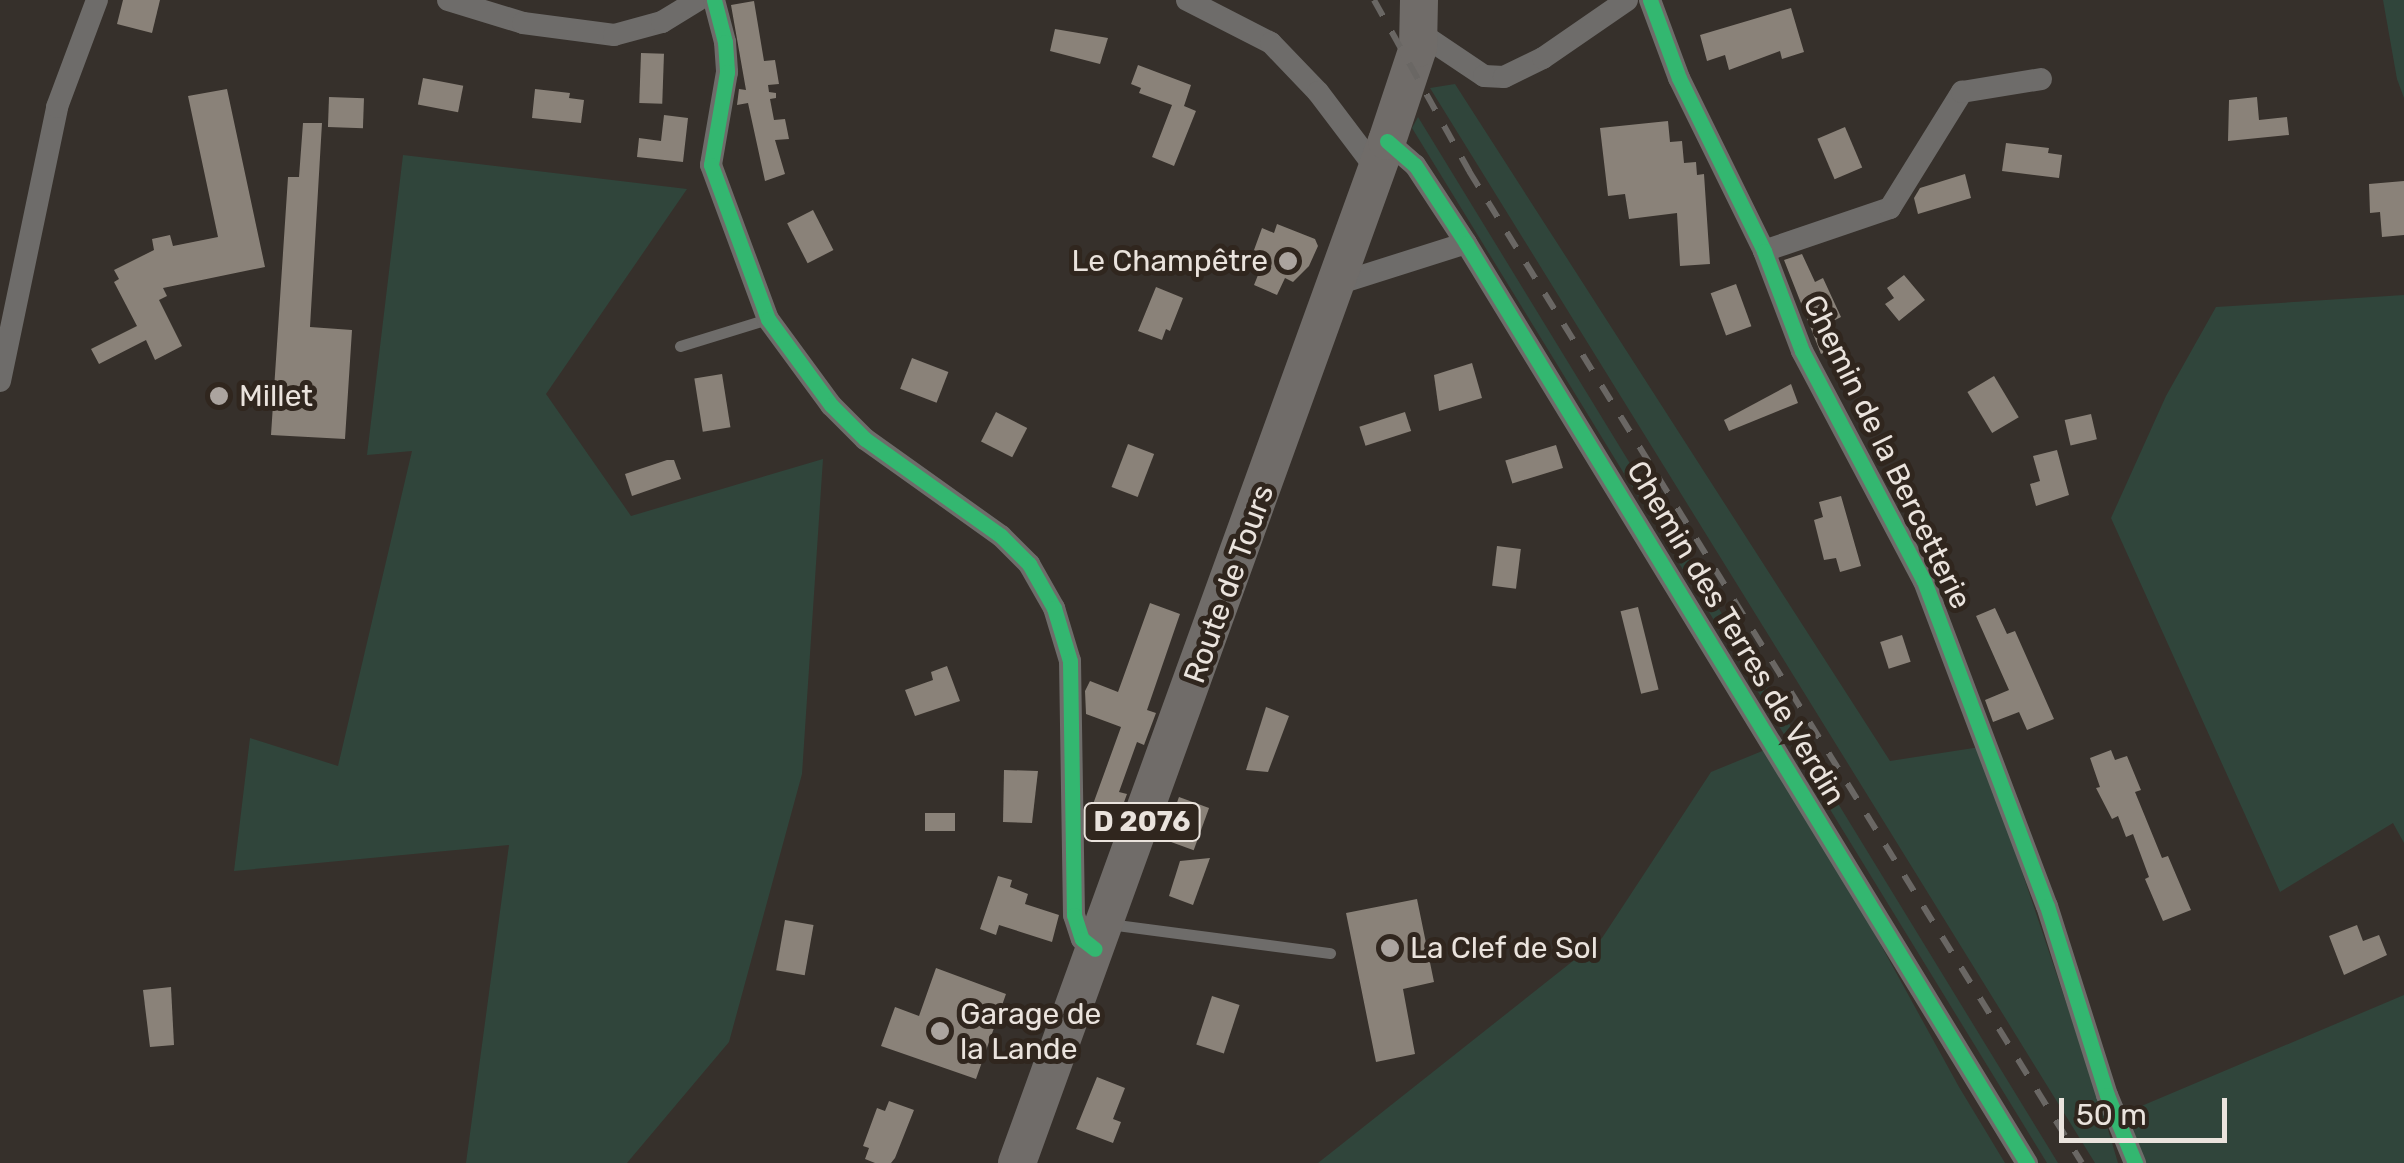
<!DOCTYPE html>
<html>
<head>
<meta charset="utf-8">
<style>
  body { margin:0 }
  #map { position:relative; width:2404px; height:1163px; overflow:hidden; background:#36302b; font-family:Rubik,sans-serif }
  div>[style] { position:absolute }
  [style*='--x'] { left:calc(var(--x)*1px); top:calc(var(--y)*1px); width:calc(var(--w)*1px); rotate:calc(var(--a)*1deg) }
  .green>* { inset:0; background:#30453b }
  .building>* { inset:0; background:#8a8279; transform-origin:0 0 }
  .service>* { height:11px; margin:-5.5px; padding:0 5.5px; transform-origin:5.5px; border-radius:5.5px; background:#6e6c6a }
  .minor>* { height:22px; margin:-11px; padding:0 11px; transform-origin:11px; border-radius:11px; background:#6e6c6a }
  .primary>* { height:38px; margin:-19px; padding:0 19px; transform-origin:19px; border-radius:19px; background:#706c69 }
  .rail>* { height:6px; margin-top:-3px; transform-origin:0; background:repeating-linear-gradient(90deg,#6a6764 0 18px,transparent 0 36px) }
  .cycleway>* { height:15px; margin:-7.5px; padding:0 7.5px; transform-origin:7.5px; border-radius:7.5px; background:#33b770 }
  .dots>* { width:28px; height:28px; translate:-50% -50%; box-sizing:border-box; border:5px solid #30261e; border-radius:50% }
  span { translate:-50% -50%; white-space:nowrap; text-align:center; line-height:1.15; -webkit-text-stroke:10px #30261e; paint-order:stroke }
  .shield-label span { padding:2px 8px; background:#30261e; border:2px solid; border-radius:8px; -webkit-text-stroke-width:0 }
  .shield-label { font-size:28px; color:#eae3dd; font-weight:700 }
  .poi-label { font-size:30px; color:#eae3dd }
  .right { translate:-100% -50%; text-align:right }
  .left { translate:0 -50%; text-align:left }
  .street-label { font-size:30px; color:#eae3dd }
  .scale { position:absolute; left:2059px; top:1098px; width:168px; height:45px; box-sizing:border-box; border:5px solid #eae3dd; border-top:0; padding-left:12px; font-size:30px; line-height:35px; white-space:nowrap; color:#eae3dd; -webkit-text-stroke:8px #30261e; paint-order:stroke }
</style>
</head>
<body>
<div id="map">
  <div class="green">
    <div style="clip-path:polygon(2383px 0,2404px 0,2404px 98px,2397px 79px)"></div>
    <div style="clip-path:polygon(1455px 84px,1890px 761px,1980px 747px,2106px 1121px,2404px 995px,2404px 1163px,2138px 1163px,2107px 1126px,2118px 1163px,2095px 1163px,1430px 88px)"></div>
    <div style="clip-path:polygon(1418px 117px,2058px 1163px,2047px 1163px,1412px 128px)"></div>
    <div style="clip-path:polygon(403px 155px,687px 189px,546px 394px,631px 516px,823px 459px,802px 774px,729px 1042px,627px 1163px,466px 1163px,509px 845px,234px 871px,250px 738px,338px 766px,412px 451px,367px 455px)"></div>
    <div style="clip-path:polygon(2404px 295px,2404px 843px,2393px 823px,2280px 892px,2111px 518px,2166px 396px,2216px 307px)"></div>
    <div style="clip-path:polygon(1772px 747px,1959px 1087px,2005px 1163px,1318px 1163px,1602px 938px,1711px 772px)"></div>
  </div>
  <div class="building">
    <div style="clip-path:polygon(123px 0,160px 0,152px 33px,117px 24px)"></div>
    <div style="clip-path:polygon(754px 1px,764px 61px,775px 60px,779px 84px,768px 85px,769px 92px,776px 93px,776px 98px,770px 99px,774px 120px,785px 119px,789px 139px,775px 140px,785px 174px,765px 181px,748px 103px,737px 105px,739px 89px,746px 90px,731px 5px)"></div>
    <div style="clip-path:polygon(1791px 8px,1804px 52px,1782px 59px,1780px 51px,1729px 70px,1725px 55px,1707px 61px,1700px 35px)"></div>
    <div style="clip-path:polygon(1055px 29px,1108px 38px,1100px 64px,1050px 51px)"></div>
    <div style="left:641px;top:53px;width:23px;height:50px;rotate:2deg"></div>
    <div style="clip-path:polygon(1138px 65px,1191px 85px,1184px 106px,1196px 111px,1174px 166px,1152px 157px,1172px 105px,1139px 93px,1141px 88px,1131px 84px)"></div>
    <div style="left:423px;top:78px;width:41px;height:27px;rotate:11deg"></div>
    <div style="clip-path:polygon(227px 89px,265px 267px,163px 288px,167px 296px,159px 300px,182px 346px,155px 360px,146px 340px,99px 364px,91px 349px,137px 326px,114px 282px,119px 279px,114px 270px,154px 250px,152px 239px,170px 235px,173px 246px,218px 237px,188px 96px)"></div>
    <div style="clip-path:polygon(535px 89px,570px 93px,569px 98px,584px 100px,581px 123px,532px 118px)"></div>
    <div style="left:329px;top:97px;width:35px;height:30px;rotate:2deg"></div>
    <div style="clip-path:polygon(2257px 97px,2259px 120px,2287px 117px,2289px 135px,2228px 141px,2229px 100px)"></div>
    <div style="clip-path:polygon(664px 115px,688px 118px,683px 162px,637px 157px,639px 138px,661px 141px)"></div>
    <div style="clip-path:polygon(1668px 121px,1670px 142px,1682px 141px,1684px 163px,1696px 162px,1697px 175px,1704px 174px,1710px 264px,1680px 266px,1677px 213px,1629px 219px,1625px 194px,1608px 196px,1600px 128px)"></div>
    <div style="clip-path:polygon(303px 123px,322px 123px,310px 327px,352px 330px,345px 439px,271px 435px,288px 177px,299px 177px)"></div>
    <div style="left:1845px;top:127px;width:44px;height:30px;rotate:67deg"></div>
    <div style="clip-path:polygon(2006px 143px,2049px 148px,2048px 153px,2062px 155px,2059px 178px,2002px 171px)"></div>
    <div style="clip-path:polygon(1965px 174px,1971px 198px,1918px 214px,1914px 198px,1920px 188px)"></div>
    <div style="clip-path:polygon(2404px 181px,2404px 235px,2382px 237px,2380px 212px,2370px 213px,2369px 184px)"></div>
    <div style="left:813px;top:210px;width:45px;height:29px;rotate:63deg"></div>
    <div style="clip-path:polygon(1277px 224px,1315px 239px,1318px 246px,1309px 266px,1293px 282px,1285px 278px,1277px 295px,1254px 285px,1266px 255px,1254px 250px,1262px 228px,1274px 233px)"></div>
    <div style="clip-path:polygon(1802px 254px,1815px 282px,1823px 278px,1841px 317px,1829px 323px,1841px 345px,1821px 354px,1784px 260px)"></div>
    <div style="clip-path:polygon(1904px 275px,1925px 300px,1899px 321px,1885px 304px,1894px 298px,1887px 288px)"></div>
    <div style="left:1736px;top:284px;width:45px;height:27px;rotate:70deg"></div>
    <div style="clip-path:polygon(1156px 287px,1183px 298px,1170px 331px,1166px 329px,1162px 340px,1138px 331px)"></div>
    <div style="left:912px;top:358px;width:39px;height:33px;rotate:21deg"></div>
    <div style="clip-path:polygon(1472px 363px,1482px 398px,1439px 411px,1434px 375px)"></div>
    <div style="left:722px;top:374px;width:54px;height:28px;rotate:81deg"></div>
    <div style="left:1994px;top:376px;width:48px;height:31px;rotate:59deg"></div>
    <div style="clip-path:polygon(1791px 384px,1798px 403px,1729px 431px,1724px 420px)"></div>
    <div style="left:996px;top:412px;width:35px;height:33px;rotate:27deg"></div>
    <div style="left:1405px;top:412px;width:20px;height:48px;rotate:72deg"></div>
    <div style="left:2091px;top:414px;width:26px;height:27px;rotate:77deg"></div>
    <div style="left:1128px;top:444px;width:28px;height:46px;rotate:21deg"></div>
    <div style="left:1556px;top:445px;width:24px;height:53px;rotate:73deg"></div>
    <div style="clip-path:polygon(2057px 450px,2069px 495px,2036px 506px,2030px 484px,2040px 481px,2033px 456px)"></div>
    <div style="clip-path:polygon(667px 460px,674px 460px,681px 479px,632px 496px,625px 474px)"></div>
    <div style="clip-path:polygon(1841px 496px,1861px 566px,1840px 572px,1836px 558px,1824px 560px,1814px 520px,1823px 517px,1819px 502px)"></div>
    <div style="left:1497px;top:546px;width:24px;height:40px;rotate:7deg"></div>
    <div style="clip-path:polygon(1150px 603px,1180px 614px,1147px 710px,1156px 713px,1144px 745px,1137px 742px,1119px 792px,1127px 794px,1119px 816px,1092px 807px,1121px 727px,1086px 714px,1085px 691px,1090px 681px,1118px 692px)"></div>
    <div style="left:1638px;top:607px;width:85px;height:18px;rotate:76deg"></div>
    <div style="clip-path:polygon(1995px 608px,2007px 634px,2015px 631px,2054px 719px,2027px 730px,2019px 712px,1993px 722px,1985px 700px,2009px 690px,1976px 616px)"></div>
    <div style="left:1902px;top:635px;width:28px;height:23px;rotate:72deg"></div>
    <div style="clip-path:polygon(947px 666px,960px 701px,915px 716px,905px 690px,933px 680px,931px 672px)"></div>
    <div style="clip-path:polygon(1266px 707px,1289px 716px,1268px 772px,1246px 770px)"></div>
    <div style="clip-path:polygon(2111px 750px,2115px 760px,2127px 756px,2141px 790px,2135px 792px,2162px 858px,2168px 856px,2191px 910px,2163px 921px,2145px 879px,2149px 877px,2133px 834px,2126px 837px,2118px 816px,2112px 819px,2096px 788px,2100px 787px,2090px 758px)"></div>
    <div style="clip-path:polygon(1004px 770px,1038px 771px,1032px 823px,1003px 822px)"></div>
    <div style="left:1179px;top:797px;width:32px;height:45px;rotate:20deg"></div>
    <div style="left:925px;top:813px;width:30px;height:18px"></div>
    <div style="clip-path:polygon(1210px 858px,1193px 905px,1169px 896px,1180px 861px)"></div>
    <div style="clip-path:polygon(998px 876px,1012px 880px,1010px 887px,1028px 894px,1025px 904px,1059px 915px,1052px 942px,999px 925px,996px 935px,980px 929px)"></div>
    <div style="clip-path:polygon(1417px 899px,1434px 982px,1403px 989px,1415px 1054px,1376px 1062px,1346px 913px)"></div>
    <div style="left:785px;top:920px;width:29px;height:51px;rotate:10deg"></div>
    <div style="clip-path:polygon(2357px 925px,2363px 941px,2379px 935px,2387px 955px,2344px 975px,2329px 936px)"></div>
    <div style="clip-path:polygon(936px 968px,1006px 994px,976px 1079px,881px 1046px,895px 1007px,919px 1016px)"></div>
    <div style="clip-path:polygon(171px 987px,174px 1045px,150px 1047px,143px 990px)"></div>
    <div style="left:1212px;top:996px;width:29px;height:51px;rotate:18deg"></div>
    <div style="clip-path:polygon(1097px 1077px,1125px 1088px,1113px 1119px,1121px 1122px,1113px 1143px,1076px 1129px)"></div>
    <div style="clip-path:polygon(889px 1101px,914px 1110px,895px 1158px,891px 1163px,875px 1163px,865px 1159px,869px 1148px,863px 1146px,877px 1108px,885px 1111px)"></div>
  </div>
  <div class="service">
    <div style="--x:680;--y:346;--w:92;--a:-17.1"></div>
    <div style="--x:1109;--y:924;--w:223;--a:7.5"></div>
  </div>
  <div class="minor">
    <div style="--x:448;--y:0;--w:78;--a:17"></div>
    <div style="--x:523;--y:23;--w:92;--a:7.5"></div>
    <div style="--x:614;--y:35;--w:50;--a:-15.2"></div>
    <div style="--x:662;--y:22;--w:42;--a:-31.4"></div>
    <div style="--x:714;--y:0;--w:43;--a:75.3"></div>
    <div style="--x:725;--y:42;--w:30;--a:86"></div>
    <div style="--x:727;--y:72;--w:94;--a:99.8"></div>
    <div style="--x:711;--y:165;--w:164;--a:69.7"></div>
    <div style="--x:768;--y:319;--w:107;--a:53.8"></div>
    <div style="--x:831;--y:405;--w:48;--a:45"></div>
    <div style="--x:865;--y:439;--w:167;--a:35.5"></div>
    <div style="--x:1001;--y:536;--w:40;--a:45"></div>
    <div style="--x:1029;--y:564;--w:51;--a:60.4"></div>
    <div style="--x:1054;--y:608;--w:55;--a:73.2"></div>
    <div style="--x:1070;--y:661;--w:254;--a:89.1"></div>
    <div style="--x:1074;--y:915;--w:25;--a:72"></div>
    <div style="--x:1082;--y:939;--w:16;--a:38"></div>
    <div style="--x:1187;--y:0;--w:94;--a:27.1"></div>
    <div style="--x:1271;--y:43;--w:68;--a:46.2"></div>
    <div style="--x:1318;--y:92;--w:98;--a:52.9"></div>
    <div style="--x:1650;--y:0;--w:83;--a:69.6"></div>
    <div style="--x:1679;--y:78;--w:193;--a:63.8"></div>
    <div style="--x:1764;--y:251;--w:107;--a:69.2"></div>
    <div style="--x:1802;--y:351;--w:260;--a:62.1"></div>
    <div style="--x:1924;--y:581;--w:347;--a:69.3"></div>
    <div style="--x:2047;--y:906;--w:198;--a:72.4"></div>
    <div style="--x:2107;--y:1095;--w:74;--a:67.6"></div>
    <div style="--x:1420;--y:33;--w:77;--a:33.9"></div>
    <div style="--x:1484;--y:76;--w:20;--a:3"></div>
    <div style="--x:1504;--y:77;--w:43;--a:-26"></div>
    <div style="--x:1543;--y:58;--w:102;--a:-34.6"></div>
    <div style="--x:1387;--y:141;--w:37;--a:41"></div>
    <div style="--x:1415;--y:165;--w:93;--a:56.8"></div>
    <div style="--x:1466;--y:243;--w:1078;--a:58.63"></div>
    <div style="--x:1764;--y:251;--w:133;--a:-18.8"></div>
    <div style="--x:1890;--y:208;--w:137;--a:-58.2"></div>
    <div style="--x:1962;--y:92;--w:80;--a:-9.3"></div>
    <div style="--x:1337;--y:284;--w:135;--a:-17.6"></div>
    <div style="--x:0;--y:381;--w:280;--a:-78.2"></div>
    <div style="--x:57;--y:107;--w:114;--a:-69.5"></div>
  </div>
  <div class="primary">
    <div style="--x:1017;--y:1163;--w:1087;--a:-70.1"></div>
    <div style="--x:1387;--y:141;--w:98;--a:-71.6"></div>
    <div style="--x:1418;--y:48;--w:48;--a:-88.8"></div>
  </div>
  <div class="rail">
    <div style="--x:1374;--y:0;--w:196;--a:60.9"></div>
    <div style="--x:1469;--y:171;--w:1166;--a:58.29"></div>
  </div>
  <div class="cycleway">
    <div style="--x:714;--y:0;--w:43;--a:75.3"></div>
    <div style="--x:725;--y:42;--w:30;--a:86"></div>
    <div style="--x:727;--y:72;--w:94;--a:99.8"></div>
    <div style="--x:711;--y:165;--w:164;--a:69.7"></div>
    <div style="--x:768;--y:319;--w:107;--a:53.8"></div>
    <div style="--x:831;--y:405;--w:48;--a:45"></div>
    <div style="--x:865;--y:439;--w:167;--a:35.5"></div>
    <div style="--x:1001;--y:536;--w:40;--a:45"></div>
    <div style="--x:1029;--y:564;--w:51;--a:60.4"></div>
    <div style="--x:1054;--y:608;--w:55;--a:73.2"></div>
    <div style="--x:1070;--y:661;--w:254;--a:89.1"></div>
    <div style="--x:1074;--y:915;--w:25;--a:72"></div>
    <div style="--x:1082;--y:939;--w:16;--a:38"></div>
    <div style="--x:1650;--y:0;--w:83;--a:69.6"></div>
    <div style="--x:1679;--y:78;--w:193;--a:63.8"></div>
    <div style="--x:1764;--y:251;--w:107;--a:69.2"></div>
    <div style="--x:1802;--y:351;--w:260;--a:62.1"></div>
    <div style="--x:1924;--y:581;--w:347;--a:69.3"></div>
    <div style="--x:2047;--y:906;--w:198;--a:72.4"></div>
    <div style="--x:2107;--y:1095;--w:74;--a:67.6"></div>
    <div style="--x:1387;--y:141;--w:37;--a:41"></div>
    <div style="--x:1415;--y:165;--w:93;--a:56.8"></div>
    <div style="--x:1466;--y:243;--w:1078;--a:58.63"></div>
  </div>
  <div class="dots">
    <div style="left:1288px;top:261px;background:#aba49f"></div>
    <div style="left:219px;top:396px;background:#aba49f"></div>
    <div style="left:1390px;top:948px;background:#aba49f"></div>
    <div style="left:940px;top:1031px;background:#aba49f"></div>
  </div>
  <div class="shield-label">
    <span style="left:1142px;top:822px">D 2076</span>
  </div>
  <div class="poi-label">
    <span class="right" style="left:1268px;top:261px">Le Champêtre</span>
    <span class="left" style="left:239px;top:396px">Millet</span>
    <span class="left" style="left:1410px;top:948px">La Clef de Sol</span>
    <span class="left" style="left:960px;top:1031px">Garage de<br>la Lande</span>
  </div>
  <div class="street-label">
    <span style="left:1887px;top:452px;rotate:64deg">Chemin de la Bercetterie</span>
    <span style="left:1229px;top:584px;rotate:-70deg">Route de Tours</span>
    <span style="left:1736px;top:633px;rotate:59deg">Chemin des Terres de Verdin</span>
  </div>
  <div class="scale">50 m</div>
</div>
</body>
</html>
